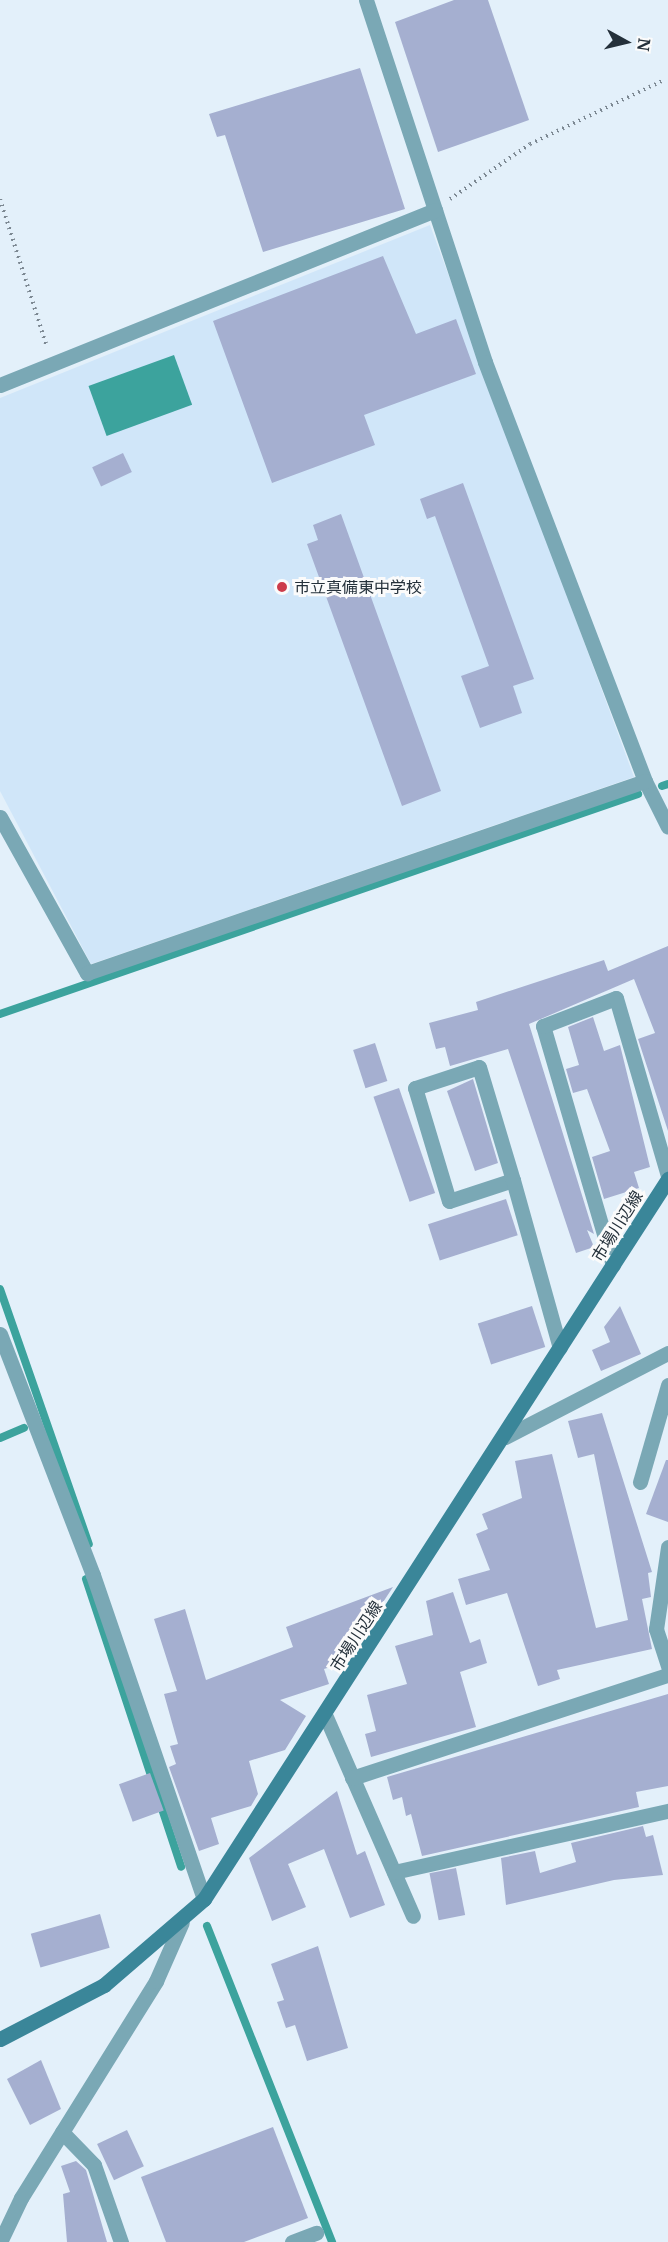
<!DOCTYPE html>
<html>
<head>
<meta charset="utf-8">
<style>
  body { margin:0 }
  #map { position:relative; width:668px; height:2242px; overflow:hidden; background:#e3f0fa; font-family:Merriweather,"Noto Sans JP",serif }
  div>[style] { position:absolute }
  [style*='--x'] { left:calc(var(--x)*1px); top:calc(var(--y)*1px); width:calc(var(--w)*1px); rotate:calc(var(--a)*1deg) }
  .built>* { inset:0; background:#d0e6f9 }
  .water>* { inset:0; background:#3ca39d; transform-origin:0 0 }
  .stream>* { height:8px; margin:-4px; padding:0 4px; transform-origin:4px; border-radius:4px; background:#3ca39d }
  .building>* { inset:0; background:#a5afd0; transform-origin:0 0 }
  .path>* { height:4px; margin-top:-2px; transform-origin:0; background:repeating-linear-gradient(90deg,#7c8892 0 1.5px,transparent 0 6px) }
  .minor>* { height:15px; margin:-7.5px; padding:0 7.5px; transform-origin:7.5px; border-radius:7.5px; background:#7aa8b5 }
  .secondary>* { height:15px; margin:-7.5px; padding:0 7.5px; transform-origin:7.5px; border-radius:7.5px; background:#3a8699 }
  .dots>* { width:16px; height:16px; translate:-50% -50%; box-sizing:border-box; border:3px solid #fbfbfb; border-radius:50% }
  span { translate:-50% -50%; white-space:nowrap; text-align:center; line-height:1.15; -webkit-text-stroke:6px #fbfbfb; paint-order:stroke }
  .poi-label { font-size:16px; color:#24303a }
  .left { translate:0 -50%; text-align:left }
  .street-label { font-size:16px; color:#24303a }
  .north { position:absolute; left:596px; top:12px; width:60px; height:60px; -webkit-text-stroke:4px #fbfbfb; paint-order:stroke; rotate:98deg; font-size:16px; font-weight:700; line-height:24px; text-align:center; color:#24303a }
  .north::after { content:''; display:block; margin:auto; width:21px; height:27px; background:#24303a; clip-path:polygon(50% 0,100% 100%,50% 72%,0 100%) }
</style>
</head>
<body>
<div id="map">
  <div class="built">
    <div style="clip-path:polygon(430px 225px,634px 777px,91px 964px,0 791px,0 398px)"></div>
  </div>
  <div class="water">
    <div style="left:174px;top:355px;width:53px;height:91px;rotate:70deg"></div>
  </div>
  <div class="stream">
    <div style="--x:662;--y:786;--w:6;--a:-18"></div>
    <div style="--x:0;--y:1014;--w:675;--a:-19.03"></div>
    <div style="--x:0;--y:1289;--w:270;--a:70.8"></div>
    <div style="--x:0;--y:1438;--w:26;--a:-23"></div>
    <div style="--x:86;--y:1579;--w:303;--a:71.7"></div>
    <div style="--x:207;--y:1926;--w:340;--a:68.4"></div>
  </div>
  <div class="building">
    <div style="clip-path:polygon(454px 0,488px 0,529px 120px,438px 152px,395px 22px)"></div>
    <div style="clip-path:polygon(360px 68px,405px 209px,263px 252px,225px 135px,217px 137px,209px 114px)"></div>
    <div style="clip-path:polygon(383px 256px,416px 334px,456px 319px,476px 374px,364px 415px,375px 445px,272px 483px,213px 321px)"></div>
    <div style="left:123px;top:453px;width:21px;height:34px;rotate:65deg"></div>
    <div style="clip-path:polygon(463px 483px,534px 679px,513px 686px,522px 713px,480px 728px,461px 676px,489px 666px,435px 516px,427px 519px,420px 499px)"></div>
    <div style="clip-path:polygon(341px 514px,441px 791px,402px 806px,307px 544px,318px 540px,313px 525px)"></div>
    <div style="clip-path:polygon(668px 946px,668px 1131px,638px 1039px,655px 1033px,634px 979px,529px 1024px,594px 1234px,587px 1230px,594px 1247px,576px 1253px,508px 1049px,450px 1066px,445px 1047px,436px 1049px,429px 1023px,478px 1010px,476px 1002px,604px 960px,608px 971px)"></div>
    <div style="clip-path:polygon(593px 1017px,604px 1051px,620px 1045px,650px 1167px,634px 1172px,639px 1188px,604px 1199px,592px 1157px,610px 1151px,587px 1089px,573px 1093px,566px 1069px,579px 1065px,568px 1027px)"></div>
    <div style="left:375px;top:1043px;width:40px;height:23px;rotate:72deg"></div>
    <div style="clip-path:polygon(473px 1079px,498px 1163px,475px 1171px,447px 1091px)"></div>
    <div style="left:399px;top:1088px;width:111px;height:27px;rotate:71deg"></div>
    <div style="left:506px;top:1199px;width:38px;height:82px;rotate:72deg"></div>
    <div style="left:532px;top:1306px;width:43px;height:57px;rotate:72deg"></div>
    <div style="clip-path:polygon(620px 1306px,641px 1354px,601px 1371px,592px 1350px,610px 1342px,604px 1327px)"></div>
    <div style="clip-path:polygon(602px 1413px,652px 1572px,648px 1573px,651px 1597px,642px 1599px,652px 1649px,557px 1670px,560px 1679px,538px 1686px,507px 1593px,466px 1605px,458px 1579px,490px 1570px,476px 1534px,488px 1529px,482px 1514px,522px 1498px,515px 1461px,552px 1454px,596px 1628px,628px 1620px,594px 1454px,578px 1458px,568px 1421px)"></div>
    <div style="clip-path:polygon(666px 1460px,668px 1460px,668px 1522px,646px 1514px)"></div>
    <div style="clip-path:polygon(393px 1587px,343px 1663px,324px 1669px,329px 1684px,280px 1700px,306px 1716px,285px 1750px,249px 1761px,258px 1794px,251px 1806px,211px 1818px,219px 1844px,199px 1851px,169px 1767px,176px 1764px,170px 1746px,178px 1744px,164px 1694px,177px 1691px,154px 1619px,185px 1609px,206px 1680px,293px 1647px,286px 1627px)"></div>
    <div style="clip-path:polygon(453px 1592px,470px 1643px,480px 1639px,487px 1663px,460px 1672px,476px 1727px,371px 1757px,365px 1734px,376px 1731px,367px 1695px,407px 1684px,395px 1646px,433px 1635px,426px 1601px)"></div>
    <div style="clip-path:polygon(668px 1694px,668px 1786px,636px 1792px,639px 1807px,422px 1856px,411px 1814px,406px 1816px,402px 1797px,393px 1800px,387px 1777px)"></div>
    <div style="left:150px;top:1773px;width:40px;height:33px;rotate:70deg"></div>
    <div style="clip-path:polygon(337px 1791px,357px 1855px,365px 1851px,385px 1905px,350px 1918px,324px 1849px,288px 1864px,306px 1907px,272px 1921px,249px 1858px)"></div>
    <div style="clip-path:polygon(643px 1826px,646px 1837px,653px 1835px,663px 1875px,614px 1880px,506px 1905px,501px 1858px,535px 1851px,540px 1873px,576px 1862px,571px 1843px)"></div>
    <div style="left:456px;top:1868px;width:48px;height:27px;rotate:79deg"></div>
    <div style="left:100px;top:1914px;width:35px;height:72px;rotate:74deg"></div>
    <div style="clip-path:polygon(318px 1946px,348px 2048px,307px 2061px,295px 2025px,286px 2028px,277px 2002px,284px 2000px,271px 1964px)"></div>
    <div style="clip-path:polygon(41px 2060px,61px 2109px,30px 2125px,7px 2079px)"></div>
    <div style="clip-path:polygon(273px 2127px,308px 2218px,244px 2242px,166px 2242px,141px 2177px)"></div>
    <div style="left:127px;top:2130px;width:40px;height:33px;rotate:65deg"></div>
    <div style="clip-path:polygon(76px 2161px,86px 2170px,107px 2242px,67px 2242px,63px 2194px,70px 2192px,61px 2166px)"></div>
  </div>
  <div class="path">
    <div style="--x:0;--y:199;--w:155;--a:72.4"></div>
    <div style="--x:450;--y:199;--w:97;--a:-34.5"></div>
    <div style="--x:530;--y:144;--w:148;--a:-25.5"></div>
  </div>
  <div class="minor">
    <div style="--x:366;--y:0;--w:381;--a:71.8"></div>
    <div style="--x:485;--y:362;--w:449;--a:69.1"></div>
    <div style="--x:645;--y:781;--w:51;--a:63.4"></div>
    <div style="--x:0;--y:385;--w:469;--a:-21.9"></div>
    <div style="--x:0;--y:817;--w:179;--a:60.9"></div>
    <div style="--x:87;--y:973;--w:590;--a:-18.99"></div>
    <div style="--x:513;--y:1180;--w:67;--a:161.8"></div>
    <div style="--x:449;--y:1201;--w:118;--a:-106.7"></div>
    <div style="--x:415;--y:1088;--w:67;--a:-18.2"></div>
    <div style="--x:479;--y:1067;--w:118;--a:73.3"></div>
    <div style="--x:513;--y:1180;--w:174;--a:74.4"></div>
    <div style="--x:613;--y:1265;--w:249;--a:-106.3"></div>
    <div style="--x:543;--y:1026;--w:78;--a:-21"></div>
    <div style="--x:616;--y:998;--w:185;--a:73.7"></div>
    <div style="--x:0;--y:1334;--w:258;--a:68.9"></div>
    <div style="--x:93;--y:1575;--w:342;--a:71.1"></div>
    <div style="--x:505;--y:1437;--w:183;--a:-27.3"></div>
    <div style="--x:640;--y:1482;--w:101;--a:-73.9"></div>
    <div style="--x:668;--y:1547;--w:83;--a:98.3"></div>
    <div style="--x:656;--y:1629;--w:40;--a:72"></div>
    <div style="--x:326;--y:1717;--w:217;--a:66.4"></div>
    <div style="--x:352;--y:1778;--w:332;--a:-18.1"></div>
    <div style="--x:394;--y:1872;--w:281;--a:-12.6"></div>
    <div style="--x:62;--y:2132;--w:46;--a:45.9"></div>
    <div style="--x:94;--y:2165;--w:82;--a:70.7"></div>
    <div style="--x:0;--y:2242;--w:49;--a:-64.5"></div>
    <div style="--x:21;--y:2198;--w:256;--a:-58.1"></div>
    <div style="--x:156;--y:1981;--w:64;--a:-66.2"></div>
    <div style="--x:292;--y:2242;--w:26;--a:-21"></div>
  </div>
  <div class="secondary">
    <div style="--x:0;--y:2039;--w:117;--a:-27.4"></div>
    <div style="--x:104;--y:1985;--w:132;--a:-40.7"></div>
    <div style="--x:204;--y:1899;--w:857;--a:-57.2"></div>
  </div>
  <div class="dots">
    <div style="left:282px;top:587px;background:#cc3c4b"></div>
  </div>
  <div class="poi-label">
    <span class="left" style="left:294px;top:587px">市立真備東中学校</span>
  </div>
  <div class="street-label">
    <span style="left:617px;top:1226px;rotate:-58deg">市場川辺線</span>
    <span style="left:356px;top:1636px;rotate:-57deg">市場川辺線</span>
  </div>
  <div class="north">N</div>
</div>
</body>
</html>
